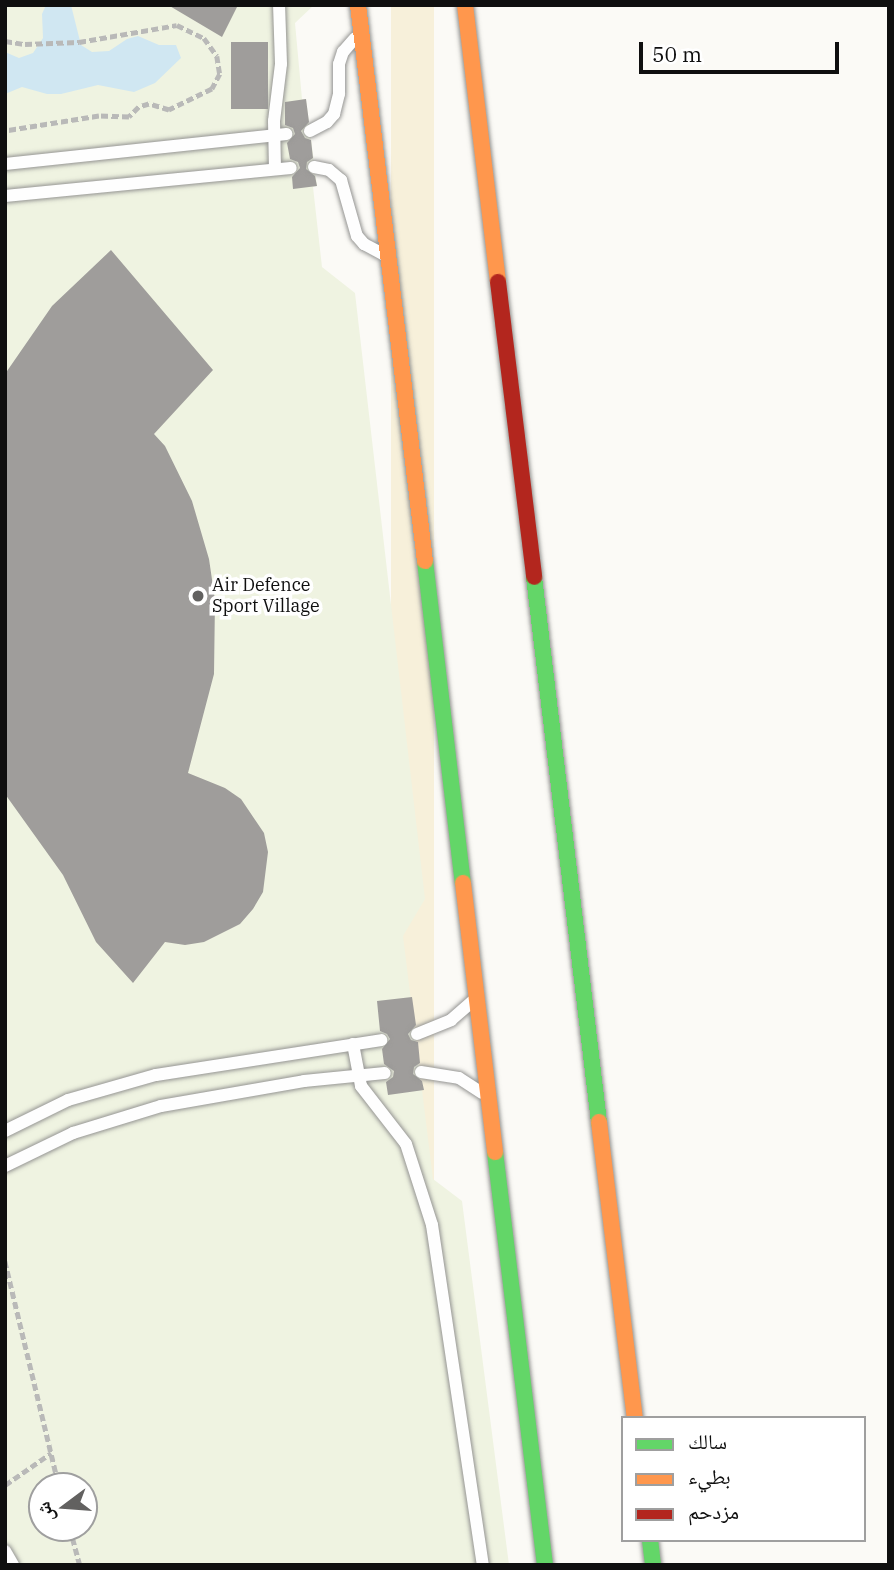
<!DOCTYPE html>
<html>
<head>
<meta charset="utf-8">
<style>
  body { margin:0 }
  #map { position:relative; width:894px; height:1570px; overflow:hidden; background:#fbfaf6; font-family:"IBM Plex Serif","Noto Naskh Arabic",serif }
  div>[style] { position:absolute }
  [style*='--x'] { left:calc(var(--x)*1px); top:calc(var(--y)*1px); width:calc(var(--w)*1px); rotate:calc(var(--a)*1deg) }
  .sand>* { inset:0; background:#f7f0da; transform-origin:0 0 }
  .pitch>* { inset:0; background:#eff3e1 }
  .water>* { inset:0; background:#d0e7f2 }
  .building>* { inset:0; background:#9f9d9b; transform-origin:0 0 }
  .path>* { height:4.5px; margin-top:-2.25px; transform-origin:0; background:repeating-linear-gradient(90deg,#b9b9b8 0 7px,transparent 0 10.5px) }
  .roads { filter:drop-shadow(0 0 2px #959593) drop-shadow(0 0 2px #959593) }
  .lane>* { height:12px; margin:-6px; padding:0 6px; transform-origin:6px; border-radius:6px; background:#fefefe }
  .fast>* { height:16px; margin:-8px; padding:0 8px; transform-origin:8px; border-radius:8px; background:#63d668 }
  .slow>* { height:16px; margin:-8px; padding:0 8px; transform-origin:8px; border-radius:8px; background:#ff974d }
  .jam>* { height:16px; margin:-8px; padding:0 8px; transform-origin:8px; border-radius:8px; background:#b3261e }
  .dots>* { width:19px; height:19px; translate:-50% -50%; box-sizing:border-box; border:4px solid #fff; border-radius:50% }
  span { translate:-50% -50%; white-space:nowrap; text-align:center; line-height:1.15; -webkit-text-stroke:7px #fff; paint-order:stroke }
  .poi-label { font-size:18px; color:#0f0f0f }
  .left { translate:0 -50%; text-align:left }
  .frame { position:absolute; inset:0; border:7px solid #0f0f0f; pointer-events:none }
  .legend { position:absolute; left:621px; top:1416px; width:245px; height:126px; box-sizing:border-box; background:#fff; border:2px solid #9f9f9f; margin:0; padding:9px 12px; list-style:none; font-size:21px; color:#0f0f0f }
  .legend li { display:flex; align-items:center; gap:14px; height:35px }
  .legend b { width:35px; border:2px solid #9f9f9f }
  .north { position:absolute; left:28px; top:1472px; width:70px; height:70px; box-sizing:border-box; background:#fff; border:2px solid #9f9f9f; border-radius:50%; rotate:254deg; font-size:19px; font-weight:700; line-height:28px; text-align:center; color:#0f0f0f }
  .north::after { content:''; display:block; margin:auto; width:24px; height:32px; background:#626160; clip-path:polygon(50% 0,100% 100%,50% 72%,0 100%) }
  .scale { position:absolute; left:639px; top:42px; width:200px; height:32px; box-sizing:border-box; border:4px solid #0f0f0f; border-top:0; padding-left:9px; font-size:21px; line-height:24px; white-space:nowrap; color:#0f0f0f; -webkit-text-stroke:5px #fff; paint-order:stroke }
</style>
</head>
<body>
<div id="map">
  <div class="sand">
    <div style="left:391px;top:5px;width:43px;height:1571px"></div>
  </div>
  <div class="pitch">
    <div style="clip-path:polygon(evenodd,5px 5px,314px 5px,295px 23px,302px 99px,306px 99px,317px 186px,313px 187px,322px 267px,355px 293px,425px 899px,403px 936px,433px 1179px,462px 1201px,509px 1565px,5px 1565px,5px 5px,42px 1486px,84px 1486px,84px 1528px,42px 1528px,42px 1486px)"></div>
  </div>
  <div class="water">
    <div style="clip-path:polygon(46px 5px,71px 5px,81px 45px,92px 52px,109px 51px,127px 39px,138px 36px,159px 45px,176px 45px,181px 58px,155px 83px,134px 92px,98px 85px,61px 94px,47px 94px,22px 87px,5px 94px,5px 52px,19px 58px,33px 53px,43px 38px,42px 14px)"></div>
  </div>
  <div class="building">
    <div style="clip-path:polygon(168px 5px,238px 5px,222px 37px)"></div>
    <div style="left:231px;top:42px;width:37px;height:67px"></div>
    <div style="clip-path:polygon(306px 99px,309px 122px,301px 131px,305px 138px,311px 140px,313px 158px,307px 162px,306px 169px,315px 176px,317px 186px,293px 189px,292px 177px,300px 168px,298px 162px,290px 159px,287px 143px,295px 134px,293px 128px,285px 125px,285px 102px)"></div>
    <div style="clip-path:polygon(111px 250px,213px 370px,154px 434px,165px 446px,192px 501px,209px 559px,215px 600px,214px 674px,188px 773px,225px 788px,241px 799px,264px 833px,268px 852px,263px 892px,253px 909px,240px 924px,204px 942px,185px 945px,165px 942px,133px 983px,96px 942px,63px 875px,5px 794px,5px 374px,52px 306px)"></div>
    <div style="clip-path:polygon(412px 997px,416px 1025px,408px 1034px,411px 1040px,418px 1042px,420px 1063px,414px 1067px,413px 1074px,422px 1081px,424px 1090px,388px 1095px,386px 1082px,393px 1077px,394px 1071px,384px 1064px,382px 1049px,390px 1039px,387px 1034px,380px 1031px,377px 1001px)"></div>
  </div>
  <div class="path">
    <div style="--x:5;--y:41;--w:20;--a:9"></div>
    <div style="--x:25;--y:44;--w:54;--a:-2.1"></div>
    <div style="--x:79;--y:42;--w:99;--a:-9.8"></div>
    <div style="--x:177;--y:25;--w:30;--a:26"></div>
    <div style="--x:204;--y:38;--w:22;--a:54"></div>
    <div style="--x:217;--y:56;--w:18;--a:81"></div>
    <div style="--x:220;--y:74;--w:17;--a:118"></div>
    <div style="--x:212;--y:89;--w:48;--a:154"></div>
    <div style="--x:169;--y:110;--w:21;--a:-163"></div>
    <div style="--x:149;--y:104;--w:10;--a:163"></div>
    <div style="--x:139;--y:107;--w:14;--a:135"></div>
    <div style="--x:129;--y:117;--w:30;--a:-178"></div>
    <div style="--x:99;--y:116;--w:95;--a:170.9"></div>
    <div style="--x:5;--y:1261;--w:231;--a:76.5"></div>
    <div style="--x:5;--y:1485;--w:56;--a:-34.8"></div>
    <div style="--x:70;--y:1528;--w:38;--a:75"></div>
  </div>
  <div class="roads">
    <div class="lane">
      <div style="--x:310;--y:131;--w:19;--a:-28"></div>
      <div style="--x:327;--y:122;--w:11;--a:-49"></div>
      <div style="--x:334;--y:114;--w:21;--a:-76"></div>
      <div style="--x:339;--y:94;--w:30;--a:-90"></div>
      <div style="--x:339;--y:64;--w:13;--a:-72"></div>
      <div style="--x:343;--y:52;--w:18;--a:-49"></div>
      <div style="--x:5;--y:164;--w:283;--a:-6.1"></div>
      <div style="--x:314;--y:167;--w:15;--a:11"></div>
      <div style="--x:329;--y:170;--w:16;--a:40"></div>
      <div style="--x:341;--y:180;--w:58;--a:74.1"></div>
      <div style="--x:357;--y:236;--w:11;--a:49"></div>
      <div style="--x:364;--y:244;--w:21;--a:28"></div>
      <div style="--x:275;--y:169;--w:48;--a:-91.2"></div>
      <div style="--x:274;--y:121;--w:57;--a:-83"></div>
      <div style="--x:281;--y:64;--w:59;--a:-91.9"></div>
      <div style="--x:5;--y:196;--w:287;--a:-5.6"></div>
      <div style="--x:417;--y:1034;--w:37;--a:-22"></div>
      <div style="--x:451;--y:1020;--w:28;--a:-41"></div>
      <div style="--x:353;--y:1044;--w:43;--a:79.2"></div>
      <div style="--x:361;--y:1086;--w:73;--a:52.2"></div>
      <div style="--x:406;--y:1144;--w:85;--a:72.2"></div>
      <div style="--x:432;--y:1225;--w:344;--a:81.5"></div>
      <div style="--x:421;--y:1072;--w:38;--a:9"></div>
      <div style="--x:459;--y:1078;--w:27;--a:33"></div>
      <div style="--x:5;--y:1131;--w:70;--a:-26.2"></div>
      <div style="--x:68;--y:1100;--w:91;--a:-15.9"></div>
      <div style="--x:156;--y:1075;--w:228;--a:-8.8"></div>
      <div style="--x:5;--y:1166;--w:76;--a:-25.9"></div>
      <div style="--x:73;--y:1133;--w:92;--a:-17.1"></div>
      <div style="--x:161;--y:1106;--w:145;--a:-9.9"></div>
      <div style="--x:304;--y:1081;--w:81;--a:-5.6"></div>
      <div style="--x:5;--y:1551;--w:16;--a:60"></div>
    </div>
    <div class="fast">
      <div style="--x:425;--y:561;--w:324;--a:83.3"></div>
      <div style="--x:534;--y:577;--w:549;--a:83.2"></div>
      <div style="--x:495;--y:1152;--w:416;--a:83.1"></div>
      <div style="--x:650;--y:1540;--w:25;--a:83"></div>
    </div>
    <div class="slow">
      <div style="--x:358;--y:5;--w:560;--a:83.13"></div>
      <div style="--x:465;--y:5;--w:279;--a:83.2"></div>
      <div style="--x:463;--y:883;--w:271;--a:83.2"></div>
      <div style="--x:599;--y:1122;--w:298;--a:83.1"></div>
    </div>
    <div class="jam">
      <div style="--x:498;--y:282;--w:297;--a:83"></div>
    </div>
  </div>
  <div class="dots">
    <div style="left:198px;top:596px;background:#626160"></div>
  </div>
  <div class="poi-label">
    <span class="left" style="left:212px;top:596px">Air Defence<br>Sport Village</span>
  </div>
  <div class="frame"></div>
  <ul class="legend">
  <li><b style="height:9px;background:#63d668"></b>سالك</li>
  <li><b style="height:9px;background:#ff974d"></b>بطيء</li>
  <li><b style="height:9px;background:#b3261e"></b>مزدحم</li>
  </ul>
  <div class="north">ش</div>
  <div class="scale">50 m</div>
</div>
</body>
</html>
